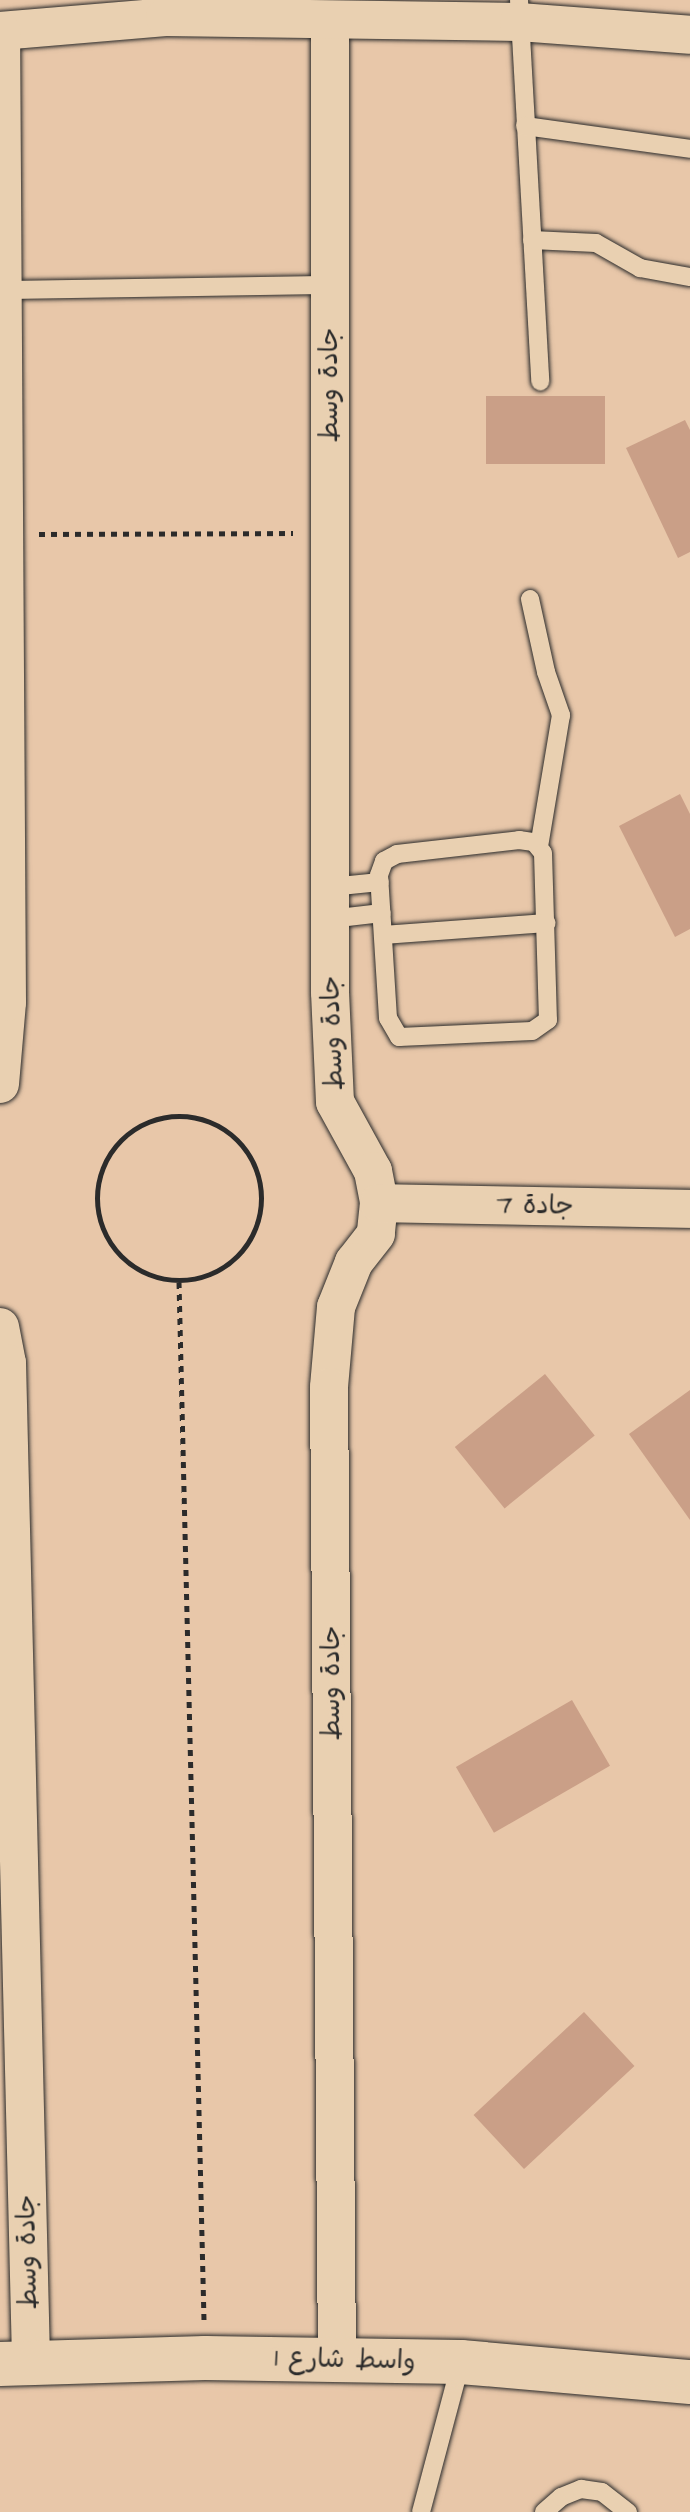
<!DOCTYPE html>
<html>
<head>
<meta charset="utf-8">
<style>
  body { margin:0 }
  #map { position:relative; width:690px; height:2512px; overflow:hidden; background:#e8c7a9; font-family:"Architects Daughter","Playpen Sans Arabic",sans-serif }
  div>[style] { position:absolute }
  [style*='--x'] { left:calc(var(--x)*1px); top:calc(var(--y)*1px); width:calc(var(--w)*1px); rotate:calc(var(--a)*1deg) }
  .building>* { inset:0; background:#ca9f87; transform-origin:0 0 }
  .path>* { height:5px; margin-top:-2.5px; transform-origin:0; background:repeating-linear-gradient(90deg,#2b2b2b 0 6px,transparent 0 12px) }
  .path>.ring { margin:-2.5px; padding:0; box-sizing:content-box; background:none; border:5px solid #2b2b2b; border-radius:50% }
  .roads { filter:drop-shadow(0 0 2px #2b2b2b) drop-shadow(0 0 2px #2b2b2b) }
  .service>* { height:18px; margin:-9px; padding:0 9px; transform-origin:9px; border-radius:9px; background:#e9d0b1 }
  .minor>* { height:38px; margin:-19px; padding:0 19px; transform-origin:19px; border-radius:19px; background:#e9d0b1 }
  .secondary>* { height:44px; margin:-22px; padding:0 22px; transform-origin:22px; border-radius:22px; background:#e9d0b1 }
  span { translate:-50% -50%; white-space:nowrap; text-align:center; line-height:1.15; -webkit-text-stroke:6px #e9d0b1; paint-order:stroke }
  .street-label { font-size:26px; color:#2b2b2b }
</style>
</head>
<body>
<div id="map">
  <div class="building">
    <div style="left:486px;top:396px;width:119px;height:68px"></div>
    <div style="clip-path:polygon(685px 420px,690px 430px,690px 552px,678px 558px,626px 448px)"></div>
    <div style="clip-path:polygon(680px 794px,690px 814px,690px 929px,675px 937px,619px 826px)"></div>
    <div style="left:545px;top:1374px;width:79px;height:116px;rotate:51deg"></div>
    <div style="clip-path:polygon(690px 1390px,690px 1520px,629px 1434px)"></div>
    <div style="left:572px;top:1700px;width:76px;height:134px;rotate:60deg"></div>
    <div style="left:584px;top:2012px;width:74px;height:151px;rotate:47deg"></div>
  </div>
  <div class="path">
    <div style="--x:39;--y:534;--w:254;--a:-0.2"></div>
    <div class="ring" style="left:97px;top:1116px;width:159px;height:159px"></div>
    <div style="--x:179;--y:1282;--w:1038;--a:88.62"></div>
  </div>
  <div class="roads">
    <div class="service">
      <div style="--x:519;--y:0;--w:382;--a:86.8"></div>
      <div style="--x:525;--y:126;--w:167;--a:7.9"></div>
      <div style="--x:532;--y:240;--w:64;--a:2.7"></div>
      <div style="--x:596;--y:243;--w:51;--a:29.6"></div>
      <div style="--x:640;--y:268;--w:51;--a:10.2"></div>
      <div style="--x:2;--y:290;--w:328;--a:-0.9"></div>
      <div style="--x:530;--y:599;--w:75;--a:77.6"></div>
      <div style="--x:546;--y:672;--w:46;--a:70.8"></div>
      <div style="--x:561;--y:715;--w:134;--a:99.5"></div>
      <div style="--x:519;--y:840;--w:15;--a:8"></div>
      <div style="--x:534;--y:842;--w:14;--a:51"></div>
      <div style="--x:543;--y:853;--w:167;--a:88.3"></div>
      <div style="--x:548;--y:1020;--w:19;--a:145"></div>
      <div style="--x:532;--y:1031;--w:133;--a:177.4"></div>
      <div style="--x:399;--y:1037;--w:22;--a:-120"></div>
      <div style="--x:388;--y:1018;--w:143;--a:-93.6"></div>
      <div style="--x:379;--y:875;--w:15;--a:-70"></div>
      <div style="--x:384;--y:861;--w:15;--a:-28"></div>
      <div style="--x:397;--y:854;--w:123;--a:-6.5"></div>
      <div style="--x:330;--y:887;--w:50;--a:-5.7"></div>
      <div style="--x:330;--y:919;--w:52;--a:-6.6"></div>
      <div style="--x:383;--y:935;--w:164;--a:-4.2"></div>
      <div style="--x:421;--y:2512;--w:155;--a:-75.1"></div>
      <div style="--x:544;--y:2512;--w:23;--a:-41"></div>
      <div style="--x:561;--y:2497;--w:22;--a:-22"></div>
      <div style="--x:581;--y:2489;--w:21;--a:8"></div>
      <div style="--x:602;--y:2492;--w:33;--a:38"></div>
    </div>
    <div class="minor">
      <div style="--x:330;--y:21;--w:971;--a:90"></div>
      <div style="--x:330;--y:992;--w:110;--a:87.4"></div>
      <div style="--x:335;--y:1102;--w:79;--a:61.2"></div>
      <div style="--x:373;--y:1171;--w:33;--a:79"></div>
      <div style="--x:379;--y:1203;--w:31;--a:96"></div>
      <div style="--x:376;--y:1234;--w:36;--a:128"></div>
      <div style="--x:354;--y:1262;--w:48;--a:111.8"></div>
      <div style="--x:336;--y:1307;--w:80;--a:95"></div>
      <div style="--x:329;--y:1387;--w:972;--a:89.53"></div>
      <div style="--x:0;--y:31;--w:166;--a:-4.8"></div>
      <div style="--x:165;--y:17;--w:354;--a:0.8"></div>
      <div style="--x:519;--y:22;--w:171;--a:4.3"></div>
      <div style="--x:0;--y:1084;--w:82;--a:-85.1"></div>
      <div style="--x:7;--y:1002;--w:971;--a:-90.35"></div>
      <div style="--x:379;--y:1203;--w:311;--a:1.1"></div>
      <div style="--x:0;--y:1327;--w:37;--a:79"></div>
      <div style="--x:7;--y:1363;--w:999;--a:88.62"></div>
    </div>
    <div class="secondary">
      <div style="--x:0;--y:2364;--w:205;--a:-1.7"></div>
      <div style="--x:205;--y:2358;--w:256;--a:0.9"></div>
      <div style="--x:461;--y:2362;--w:230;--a:5"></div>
    </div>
  </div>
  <div class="street-label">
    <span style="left:330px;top:385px;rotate:-90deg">جادة وسط</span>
    <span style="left:333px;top:1033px;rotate:-92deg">جادة وسط</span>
    <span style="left:535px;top:1206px;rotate:1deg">جادة 7</span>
    <span style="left:332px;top:1683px;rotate:-90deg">جادة وسط</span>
    <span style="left:28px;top:2252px;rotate:-91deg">جادة وسط</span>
    <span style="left:345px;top:2360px;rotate:1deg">واسط شارع 1</span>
  </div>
</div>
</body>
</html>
